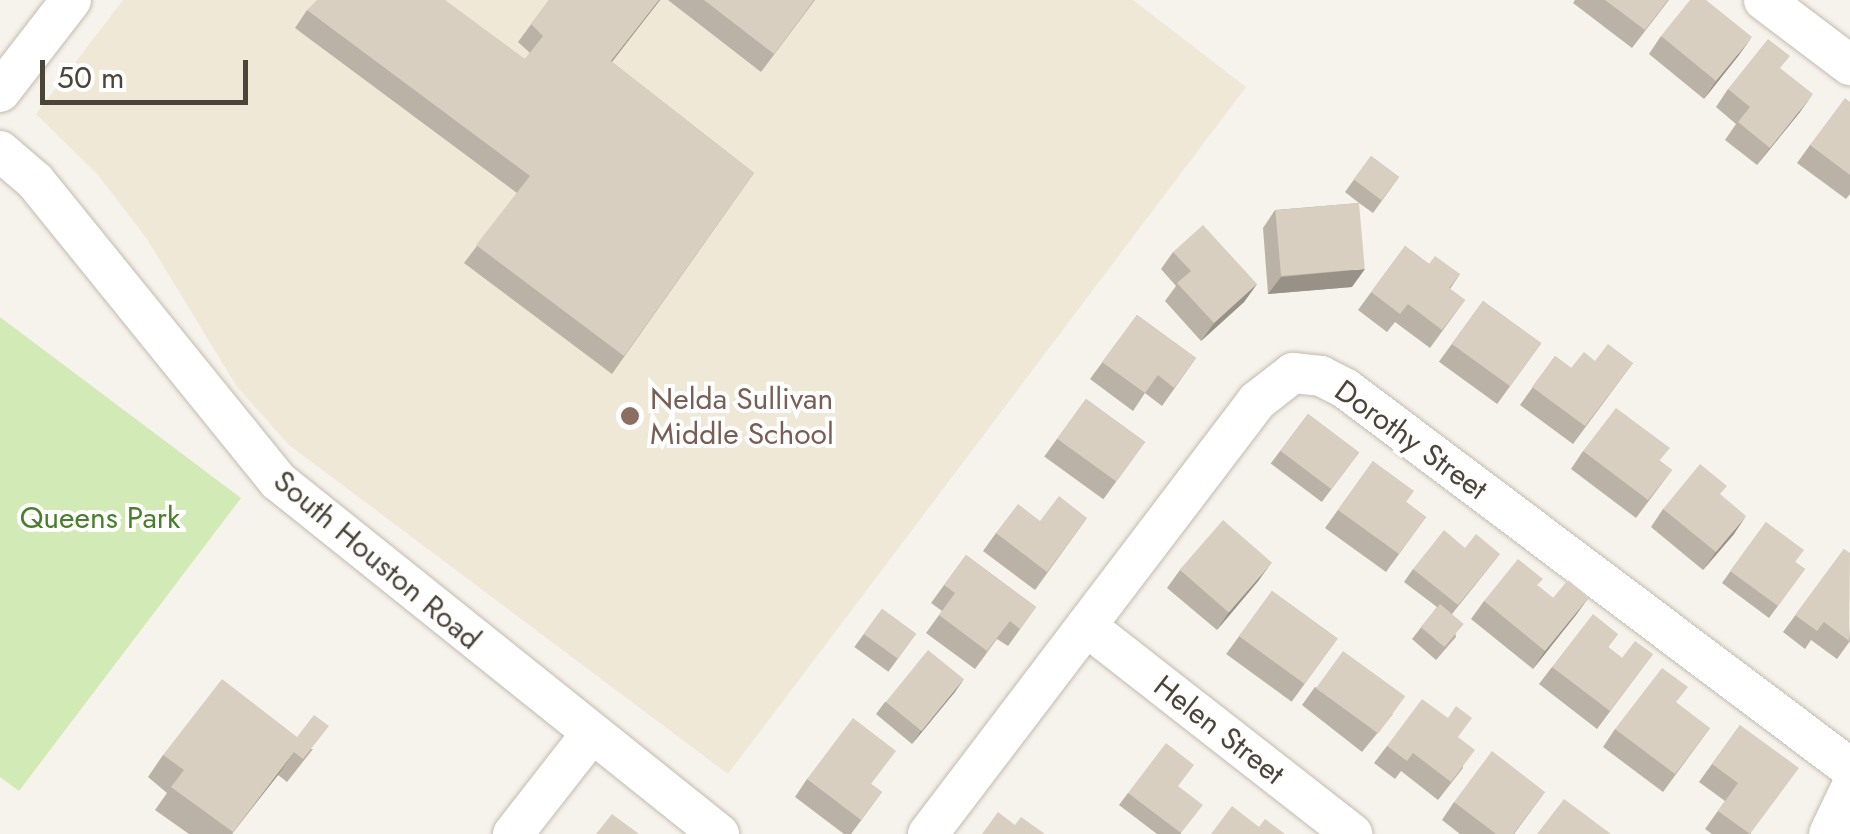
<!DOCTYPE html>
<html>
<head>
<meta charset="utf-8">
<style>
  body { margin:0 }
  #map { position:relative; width:1850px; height:834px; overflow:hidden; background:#f6f3ec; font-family:Jost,sans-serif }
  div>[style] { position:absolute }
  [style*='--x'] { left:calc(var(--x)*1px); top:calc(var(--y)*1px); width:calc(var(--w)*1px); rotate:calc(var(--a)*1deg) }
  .education>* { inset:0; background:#efe8d6 }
  .green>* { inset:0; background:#d2eab5 }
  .roads { filter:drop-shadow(0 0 2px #c2bbae) drop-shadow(0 0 2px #c2bbae) }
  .minor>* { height:40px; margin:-20px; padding:0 20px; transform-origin:20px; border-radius:20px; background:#fff }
  .wall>* { inset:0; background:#bab2a6; transform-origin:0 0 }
  .shaded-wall>* { inset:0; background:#979187 }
  .building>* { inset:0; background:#d8cfc1; transform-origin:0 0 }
  .dots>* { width:28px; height:28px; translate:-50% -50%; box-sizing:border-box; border:5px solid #fff; border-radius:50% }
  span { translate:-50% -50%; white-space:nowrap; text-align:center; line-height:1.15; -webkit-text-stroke:8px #fff; paint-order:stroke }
  .education-label { font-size:30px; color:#785e54 }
  .left { translate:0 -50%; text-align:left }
  .street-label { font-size:30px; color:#4b4439 }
  .park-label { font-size:30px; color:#4a7f2a }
  .scale { position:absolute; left:40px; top:60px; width:208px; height:45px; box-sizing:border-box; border:5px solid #4b4439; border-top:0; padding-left:12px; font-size:30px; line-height:35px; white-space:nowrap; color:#4b4439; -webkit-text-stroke:8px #fff; paint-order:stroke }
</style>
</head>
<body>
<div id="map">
  <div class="education">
    <div style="clip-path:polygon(123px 0,1133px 0,1246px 87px,728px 774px,289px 445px,237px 387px,147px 239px,98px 175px,36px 114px)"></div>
  </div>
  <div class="green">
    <div style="clip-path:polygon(0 317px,241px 498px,19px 791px,0 777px)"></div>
  </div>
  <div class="roads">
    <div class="minor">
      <div style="--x:1764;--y:0;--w:108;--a:37.1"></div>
      <div style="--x:0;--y:92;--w:116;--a:-52.3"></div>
      <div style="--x:0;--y:151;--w:46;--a:40.6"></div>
      <div style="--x:35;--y:181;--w:386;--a:51"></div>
      <div style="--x:278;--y:481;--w:565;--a:38.68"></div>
      <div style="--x:1086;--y:626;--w:338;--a:38"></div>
      <div style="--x:513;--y:834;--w:127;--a:-52"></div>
      <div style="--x:928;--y:834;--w:544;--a:-52.77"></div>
      <div style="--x:1257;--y:401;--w:46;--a:-37.9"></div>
      <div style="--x:1293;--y:373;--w:28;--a:6"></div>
      <div style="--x:1321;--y:376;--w:28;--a:27"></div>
      <div style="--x:1346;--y:389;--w:631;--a:36.94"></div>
      <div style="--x:1829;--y:834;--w:49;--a:-64.5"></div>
    </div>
  </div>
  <div class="wall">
    <div style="clip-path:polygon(549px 0,660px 0,612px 62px,754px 173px,612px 374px,464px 263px,517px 193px,295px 28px,307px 10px,525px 59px,530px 53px,518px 42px)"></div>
    <div style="clip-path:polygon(668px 0,815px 0,761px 72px)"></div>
    <div style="clip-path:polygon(1575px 0,1669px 0,1632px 48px,1573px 3px)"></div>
    <div style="clip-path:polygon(1661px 36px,1739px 55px,1704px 99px,1649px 54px)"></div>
    <div style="clip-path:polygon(1781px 69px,1800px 112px,1757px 165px,1725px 140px,1736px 124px,1716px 107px,1728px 89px)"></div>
    <div style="clip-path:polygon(1850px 102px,1850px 194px,1846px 199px,1797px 163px,1810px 145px)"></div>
    <div style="clip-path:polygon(1371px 156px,1399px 177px,1373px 213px,1359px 203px,1352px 287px,1268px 294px,1263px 228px,1275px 210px,1359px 203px,1345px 192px)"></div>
    <div style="clip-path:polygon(1405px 246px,1429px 264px,1460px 274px,1450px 289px,1465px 300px,1430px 348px,1395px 322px,1387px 332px,1358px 310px)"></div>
    <div style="clip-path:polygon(1173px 252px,1257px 284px,1244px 302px,1201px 341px,1165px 301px,1176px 286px,1161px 269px)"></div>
    <div style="left:1483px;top:301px;width:72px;height:75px;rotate:36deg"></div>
    <div style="clip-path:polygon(1137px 315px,1196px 358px,1162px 406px,1145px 393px,1133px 411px,1090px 379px)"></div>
    <div style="clip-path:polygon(1555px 356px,1571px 368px,1595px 361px,1633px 363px,1573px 444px,1520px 405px)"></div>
    <div style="left:1086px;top:399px;width:73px;height:71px;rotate:36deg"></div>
    <div style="left:1308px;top:414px;width:64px;height:62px;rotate:37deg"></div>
    <div style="clip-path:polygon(1583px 451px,1660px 461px,1672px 470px,1636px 518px,1571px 469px)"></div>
    <div style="clip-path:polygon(1373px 461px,1406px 502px,1426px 517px,1386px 572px,1325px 528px)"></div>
    <div style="clip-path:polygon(1721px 495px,1734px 534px,1703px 570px,1651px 527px,1663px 509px)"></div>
    <div style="clip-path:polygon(1087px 518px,1035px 590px,983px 551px,996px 533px)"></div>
    <div style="clip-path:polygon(1766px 522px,1795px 562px,1805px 569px,1769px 618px,1722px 583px)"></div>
    <div style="clip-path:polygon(1465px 548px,1500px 554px,1452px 614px,1456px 637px,1436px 660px,1412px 639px,1437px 607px,1404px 582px,1413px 569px)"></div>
    <div style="clip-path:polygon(1844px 549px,1850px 641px,1837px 659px,1811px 640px,1805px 649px,1783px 632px)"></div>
    <div style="clip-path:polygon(966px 555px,1036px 607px,1008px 646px,997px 639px,975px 669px,926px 633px,942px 611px,931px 603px)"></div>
    <div style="clip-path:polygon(1180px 570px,1259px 580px,1217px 630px,1167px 588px)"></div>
    <div style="clip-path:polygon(1538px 586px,1553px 598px,1589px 597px,1533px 669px,1471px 619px,1484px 601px)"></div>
    <div style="left:1272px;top:591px;width:81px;height:78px;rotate:36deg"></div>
    <div style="left:882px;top:609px;width:42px;height:47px;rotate:36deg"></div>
    <div style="clip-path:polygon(1618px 634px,1608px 647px,1622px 658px,1653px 654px,1597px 729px,1539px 684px,1552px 667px)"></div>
    <div style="clip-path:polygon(964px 679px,912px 744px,876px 714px,885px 702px)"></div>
    <div style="clip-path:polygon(1315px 687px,1393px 714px,1362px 752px,1302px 705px)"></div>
    <div style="clip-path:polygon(1740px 725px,1751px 834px,1712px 834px,1705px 829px,1725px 801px,1699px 782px)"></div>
    <div style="clip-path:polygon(1710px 728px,1663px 792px,1603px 747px,1615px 729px)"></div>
    <div style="clip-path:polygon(1458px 737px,1463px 768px,1438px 800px,1401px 771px,1395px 779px,1374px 763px,1387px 746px)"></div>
    <div style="clip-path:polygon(313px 749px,287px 782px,278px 775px,232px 834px,189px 834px,155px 810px,167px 793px,148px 777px,163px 755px)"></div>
    <div style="clip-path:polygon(807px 779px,871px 784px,882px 792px,851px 834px,844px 834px,795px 797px)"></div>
    <div style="clip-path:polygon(1179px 787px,1181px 834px,1157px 834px,1119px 805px,1128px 793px)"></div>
    <div style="clip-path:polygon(1545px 792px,1514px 834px,1460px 834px,1442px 820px,1454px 802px)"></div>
  </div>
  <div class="shaded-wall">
    <div style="clip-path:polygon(659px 0,660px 0,598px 79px,611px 61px)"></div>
    <div style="clip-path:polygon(1752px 37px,1739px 55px,1704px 99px,1716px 81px)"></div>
    <div style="clip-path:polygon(1813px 94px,1800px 112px,1757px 165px,1770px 148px)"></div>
    <div style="clip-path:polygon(1365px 269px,1352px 287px,1268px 294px,1281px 277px)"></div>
    <div style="clip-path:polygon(1257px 284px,1244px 302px,1201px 341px,1214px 323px)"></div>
    <div style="clip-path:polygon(1746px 516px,1734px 534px,1703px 570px,1716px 552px)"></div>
    <div style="clip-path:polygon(1272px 562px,1259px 580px,1217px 630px,1229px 612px)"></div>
    <div style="clip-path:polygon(1589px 597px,1576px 615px,1533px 669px,1545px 651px)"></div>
    <div style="clip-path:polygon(964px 679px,955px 692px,912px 744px,921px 731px)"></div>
    <div style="clip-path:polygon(294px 752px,278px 775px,231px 834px)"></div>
  </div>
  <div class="building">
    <div style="clip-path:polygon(317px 0,445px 0,525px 59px,543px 36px,531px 24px,549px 0,659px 0,611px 61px,754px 173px,624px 356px,476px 245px,530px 176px,307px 10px)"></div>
    <div style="clip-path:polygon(704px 0,814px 0,774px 54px)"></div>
    <div style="clip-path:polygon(1605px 0,1668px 0,1645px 30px)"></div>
    <div style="clip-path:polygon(1690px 0,1706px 0,1752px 37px,1716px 81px,1661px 36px)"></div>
    <div style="clip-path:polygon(1768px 39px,1790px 56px,1780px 68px,1813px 94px,1770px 148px,1738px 122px,1750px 107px,1728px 89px)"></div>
    <div style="clip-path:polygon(1845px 98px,1850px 102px,1850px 175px,1810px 145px)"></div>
    <div style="left:1371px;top:156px;width:35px;height:29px;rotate:37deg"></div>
    <div style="left:1359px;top:203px;width:66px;height:84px;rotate:85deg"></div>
    <div style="clip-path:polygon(1203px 225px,1257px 284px,1214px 323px,1177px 283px,1191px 271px,1173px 252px)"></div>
    <div style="clip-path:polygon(1405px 246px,1429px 264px,1435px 256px,1460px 274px,1449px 288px,1465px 300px,1442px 330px,1408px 304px,1400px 314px,1371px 292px)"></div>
    <div style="left:1483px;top:301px;width:72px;height:53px;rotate:36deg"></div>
    <div style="clip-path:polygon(1137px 315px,1196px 358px,1174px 388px,1158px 375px,1145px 393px,1102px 362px)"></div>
    <div style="clip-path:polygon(1608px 344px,1633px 363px,1585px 426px,1532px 387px,1555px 356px,1571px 368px,1584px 352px,1595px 361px)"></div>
    <div style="left:1086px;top:399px;width:73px;height:49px;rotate:36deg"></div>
    <div style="clip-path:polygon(1616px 408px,1670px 448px,1659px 461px,1672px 470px,1648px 500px,1583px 451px)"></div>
    <div style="left:1308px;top:414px;width:64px;height:46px;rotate:37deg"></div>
    <div style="clip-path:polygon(1373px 461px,1414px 491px,1406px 502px,1426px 517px,1399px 554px,1338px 510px)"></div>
    <div style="clip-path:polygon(1700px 464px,1727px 486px,1720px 494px,1746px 516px,1716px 552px,1663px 509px)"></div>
    <div style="clip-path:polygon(1059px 496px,1087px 518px,1047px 572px,996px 533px,1018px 504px,1040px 521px)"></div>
    <div style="left:1223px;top:520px;width:65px;height:66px;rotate:41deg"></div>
    <div style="clip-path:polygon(1766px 522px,1804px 550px,1795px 562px,1805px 569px,1778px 606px,1730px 571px)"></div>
    <div style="clip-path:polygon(1444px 530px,1465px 548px,1476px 534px,1500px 554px,1458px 605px,1413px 569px)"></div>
    <div style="clip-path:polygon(1844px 549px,1850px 553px,1849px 641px,1824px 622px,1817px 631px,1795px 615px)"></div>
    <div style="clip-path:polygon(966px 555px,1036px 607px,1020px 629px,1010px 621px,987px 651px,939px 615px,955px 593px,944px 585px)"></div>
    <div style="clip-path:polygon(1518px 559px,1543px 579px,1537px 585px,1553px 598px,1568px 580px,1589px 597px,1545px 651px,1484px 601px)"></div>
    <div style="left:1272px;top:591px;width:81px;height:56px;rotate:36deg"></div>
    <div style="left:1440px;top:604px;width:31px;height:30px;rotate:40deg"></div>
    <div style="left:882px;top:609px;width:42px;height:31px;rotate:36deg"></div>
    <div style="clip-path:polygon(1593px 614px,1618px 634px,1608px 647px,1622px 658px,1635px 641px,1653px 654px,1610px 711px,1552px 667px)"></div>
    <div style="left:928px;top:650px;width:46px;height:67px;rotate:39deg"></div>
    <div style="left:1343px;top:651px;width:77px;height:46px;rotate:36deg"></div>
    <div style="clip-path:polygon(1662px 668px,1688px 687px,1676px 702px,1710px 728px,1675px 774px,1615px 729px)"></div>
    <div style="clip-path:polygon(222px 679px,297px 737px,314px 715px,329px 726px,303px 759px,294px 752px,233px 832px,171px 787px,184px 770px,163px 755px)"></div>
    <div style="clip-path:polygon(1422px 699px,1448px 718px,1456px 706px,1472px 718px,1458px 737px,1475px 750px,1451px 782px,1413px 753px,1407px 761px,1387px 746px)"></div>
    <div style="clip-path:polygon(853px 718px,896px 751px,871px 784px,882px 792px,861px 820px,807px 779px)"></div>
    <div style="clip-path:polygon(1740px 725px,1799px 768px,1750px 834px,1718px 811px,1738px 783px,1712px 764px)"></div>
    <div style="clip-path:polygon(1166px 743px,1194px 765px,1178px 786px,1203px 805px,1181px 833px,1128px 793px)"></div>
    <div style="clip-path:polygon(1492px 751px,1545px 792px,1513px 834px,1496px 834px,1454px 802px)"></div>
    <div style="clip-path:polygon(1564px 799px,1611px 834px,1537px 834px)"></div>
    <div style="clip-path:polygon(1232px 806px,1259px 827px,1265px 819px,1285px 834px,1211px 834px)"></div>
    <div style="clip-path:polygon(998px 812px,1015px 825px,1021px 817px,1045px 834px,982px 834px)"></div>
    <div style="clip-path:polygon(612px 814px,639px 834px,596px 834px)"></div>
  </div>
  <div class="dots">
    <div style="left:630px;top:416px;background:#8d6e63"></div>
  </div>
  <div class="education-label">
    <span class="left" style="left:650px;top:416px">Nelda Sullivan<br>Middle School</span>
  </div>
  <div class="street-label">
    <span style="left:1411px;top:440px;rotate:36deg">Dorothy Street</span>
    <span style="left:377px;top:560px;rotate:40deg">South Houston Road</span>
    <span style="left:1219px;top:730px;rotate:38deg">Helen Street</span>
  </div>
  <div class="park-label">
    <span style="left:100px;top:518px">Queens Park</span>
  </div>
  <div class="scale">50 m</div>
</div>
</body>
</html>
